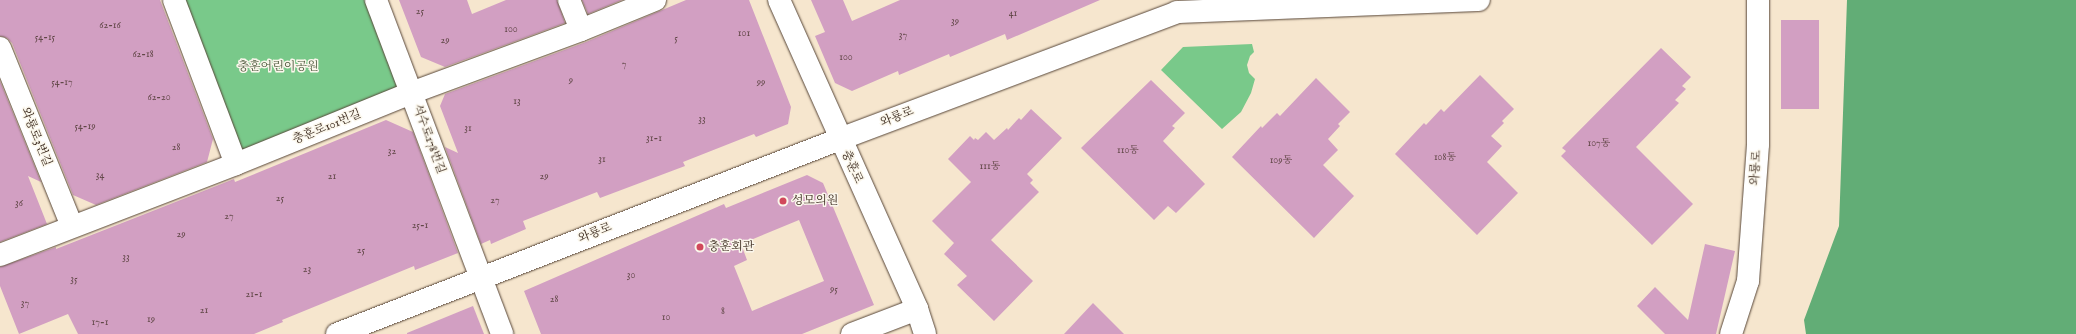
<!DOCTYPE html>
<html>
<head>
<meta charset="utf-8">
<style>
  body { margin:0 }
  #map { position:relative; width:2076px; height:334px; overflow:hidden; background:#f6e6ce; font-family:"IM FELL English","Noto Serif KR",serif }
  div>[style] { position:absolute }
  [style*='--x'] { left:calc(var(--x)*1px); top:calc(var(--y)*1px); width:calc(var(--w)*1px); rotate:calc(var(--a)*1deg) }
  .green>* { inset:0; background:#79c98a }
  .forest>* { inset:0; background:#62ad76 }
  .building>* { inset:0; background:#d29fc2; transform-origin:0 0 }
  .roads { filter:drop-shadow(0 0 1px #574638) drop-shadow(0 0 1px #574638) }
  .street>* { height:22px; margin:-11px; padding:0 11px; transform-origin:11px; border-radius:11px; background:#fff }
  .secondary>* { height:22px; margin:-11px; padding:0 11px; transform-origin:11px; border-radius:11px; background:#fff }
  .dots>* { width:11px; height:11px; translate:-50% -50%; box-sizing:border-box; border:2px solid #fbf7ec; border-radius:50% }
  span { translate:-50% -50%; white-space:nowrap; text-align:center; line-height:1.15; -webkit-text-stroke:3px #fbf7ec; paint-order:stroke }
  .number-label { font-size:10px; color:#614747 }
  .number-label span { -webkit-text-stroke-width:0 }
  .park-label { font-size:12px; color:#4e5a3e }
  .street-label { font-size:12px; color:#3b2a1e }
  .poi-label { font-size:12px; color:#3b2a1e }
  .left { translate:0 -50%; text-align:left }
</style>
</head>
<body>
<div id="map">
  <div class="green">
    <div style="clip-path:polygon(180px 0,370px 0,404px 89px,239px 156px)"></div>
    <div style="clip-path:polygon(1252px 44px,1254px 52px,1250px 56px,1247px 65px,1249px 73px,1255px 79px,1251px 93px,1241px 112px,1222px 129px,1161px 70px,1183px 47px)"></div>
  </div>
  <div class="forest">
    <div style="clip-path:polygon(1847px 0,2076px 0,2076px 334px,1806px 334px,1804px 320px,1839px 226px)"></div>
  </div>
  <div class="building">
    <div style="clip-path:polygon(0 0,160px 0,213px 139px,207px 162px,96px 205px,73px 195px,12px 43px,7px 38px,0 36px)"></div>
    <div style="clip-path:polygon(399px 0,467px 0,472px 14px,506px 0,557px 0,565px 23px,445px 67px,421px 57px)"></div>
    <div style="clip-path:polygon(582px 0,622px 0,588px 14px)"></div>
    <div style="clip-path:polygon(686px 0,749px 0,791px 107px,788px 124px,756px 137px,754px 134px,683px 162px,685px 166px,600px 198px,597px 192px,523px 221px,526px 229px,491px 244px,490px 240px,481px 244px,445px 147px,458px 153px,440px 106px,445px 94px,586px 42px)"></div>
    <div style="clip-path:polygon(811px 0,843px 0,852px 21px,900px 0,1100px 0,1007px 40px,1005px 34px,950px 57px,949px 54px,899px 75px,898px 71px,852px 91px,835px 83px,815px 36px,825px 32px)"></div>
    <div style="left:1781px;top:20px;width:38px;height:89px"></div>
    <div style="clip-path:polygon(1661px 48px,1691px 77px,1682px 86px,1686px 89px,1675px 100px,1679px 103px,1636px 147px,1693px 204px,1652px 245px,1561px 156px,1566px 151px,1562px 148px)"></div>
    <div style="clip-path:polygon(1480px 75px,1514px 109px,1502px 121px,1504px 123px,1491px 136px,1502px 146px,1487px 162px,1518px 193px,1477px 235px,1395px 154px,1424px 123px,1426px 125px,1441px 109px,1444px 112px)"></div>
    <div style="clip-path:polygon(1316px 78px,1350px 112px,1338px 124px,1340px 126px,1328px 139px,1338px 150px,1323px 165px,1354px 196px,1314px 238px,1232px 157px,1261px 126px,1262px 128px,1277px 113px,1280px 116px)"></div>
    <div style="clip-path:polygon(1151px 80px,1185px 113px,1172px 126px,1175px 128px,1163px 141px,1205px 184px,1176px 213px,1168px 206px,1154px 220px,1081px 148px)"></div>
    <div style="clip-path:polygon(0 81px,41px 182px,28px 176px,47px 224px,0 242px)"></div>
    <div style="clip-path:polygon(1031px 109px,1062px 138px,1027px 174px,1033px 180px,1030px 183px,1039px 192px,991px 240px,1033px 281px,994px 321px,957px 285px,967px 276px,944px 254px,954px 243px,932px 221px,971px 182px,948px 159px,970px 136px,974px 140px,975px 138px,978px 140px,986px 132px,994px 140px,1007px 128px,1008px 130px,1019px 118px,1021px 120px)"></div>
    <div style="clip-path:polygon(386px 120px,413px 132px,458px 253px,415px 270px,414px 266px,282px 320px,283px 322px,254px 334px,78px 334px,68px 314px,19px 334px,0 286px,0 267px,56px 247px,56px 249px,234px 179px,235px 182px)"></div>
    <div style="clip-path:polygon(evenodd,807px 175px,823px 183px,874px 305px,802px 334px,541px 334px,524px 291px,724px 204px,726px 208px,807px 175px,799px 220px,824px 281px,752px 311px,734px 266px,747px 260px,741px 244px,799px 220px)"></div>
    <div style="clip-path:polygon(1705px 244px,1735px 251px,1716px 334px,1665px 334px,1637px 306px,1655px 287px,1688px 320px)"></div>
    <div style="clip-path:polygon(1093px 303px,1124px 334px,1064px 334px)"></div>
    <div style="clip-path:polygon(473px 306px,484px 334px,407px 334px,407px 333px)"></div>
  </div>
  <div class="roads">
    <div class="street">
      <div style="--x:174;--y:0;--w:175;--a:69.3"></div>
      <div style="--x:376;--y:0;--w:357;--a:69.3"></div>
      <div style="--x:569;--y:0;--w:32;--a:68"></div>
      <div style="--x:0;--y:48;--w:192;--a:68"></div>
      <div style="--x:0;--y:255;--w:253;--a:-21.1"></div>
      <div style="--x:236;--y:164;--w:189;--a:-22.1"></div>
      <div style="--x:411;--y:93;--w:181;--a:-20.3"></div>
      <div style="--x:581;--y:30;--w:80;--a:-22.1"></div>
      <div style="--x:852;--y:334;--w:70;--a:-21"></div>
      <div style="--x:1731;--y:334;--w:56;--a:-72.2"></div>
      <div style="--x:1748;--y:281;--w:137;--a:-85.8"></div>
      <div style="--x:1758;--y:144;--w:144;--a:-90"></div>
    </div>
    <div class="secondary">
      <div style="--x:779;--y:0;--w:338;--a:65.9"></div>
      <div style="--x:917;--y:309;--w:26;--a:72"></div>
      <div style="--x:337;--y:334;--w:539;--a:-21.19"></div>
      <div style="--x:840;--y:139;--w:360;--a:-20.6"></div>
      <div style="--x:1177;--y:12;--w:302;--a:-2.3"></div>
    </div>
  </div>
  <div class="dots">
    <div style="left:783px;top:201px;background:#d1495b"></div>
    <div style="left:700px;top:247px;background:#d1495b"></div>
  </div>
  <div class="number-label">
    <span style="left:420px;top:12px">25</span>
    <span style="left:1013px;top:14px">41</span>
    <span style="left:955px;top:22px">39</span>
    <span style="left:110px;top:26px">62-16</span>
    <span style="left:511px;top:30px">100</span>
    <span style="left:744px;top:34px">101</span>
    <span style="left:903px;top:36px">37</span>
    <span style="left:45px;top:38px">54-15</span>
    <span style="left:676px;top:39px">5</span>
    <span style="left:445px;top:41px">29</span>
    <span style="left:143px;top:55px">62-18</span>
    <span style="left:846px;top:58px">100</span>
    <span style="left:624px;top:65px">7</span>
    <span style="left:571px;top:81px">9</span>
    <span style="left:62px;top:83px">54-17</span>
    <span style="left:761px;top:83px">99</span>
    <span style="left:159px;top:98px">62-20</span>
    <span style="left:517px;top:102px">13</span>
    <span style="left:702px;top:120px">33</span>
    <span style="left:85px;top:127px">54-19</span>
    <span style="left:468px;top:129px">31</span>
    <span style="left:654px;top:139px">31-1</span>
    <span style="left:1599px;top:144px">107동</span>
    <span style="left:176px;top:148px">28</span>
    <span style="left:1128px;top:151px">110동</span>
    <span style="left:392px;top:152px">32</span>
    <span style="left:1445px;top:158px">108동</span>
    <span style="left:602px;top:160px">31</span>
    <span style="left:1281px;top:161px">109동</span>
    <span style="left:990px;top:167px">111동</span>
    <span style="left:100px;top:176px">34</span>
    <span style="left:332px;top:177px">21</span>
    <span style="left:544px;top:177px">29</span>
    <span style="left:280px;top:199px">25</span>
    <span style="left:495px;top:201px">27</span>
    <span style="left:19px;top:204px">36</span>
    <span style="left:229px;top:217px">27</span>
    <span style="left:420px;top:226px">25-1</span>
    <span style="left:181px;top:235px">29</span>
    <span style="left:361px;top:251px">25</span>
    <span style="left:126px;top:258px">33</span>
    <span style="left:307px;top:270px">23</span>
    <span style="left:631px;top:276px">30</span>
    <span style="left:74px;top:280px">35</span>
    <span style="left:834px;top:290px">95</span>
    <span style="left:254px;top:295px">21-1</span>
    <span style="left:554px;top:300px">28</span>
    <span style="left:25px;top:304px">37</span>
    <span style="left:204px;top:311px">21</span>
    <span style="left:723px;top:312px">8</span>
    <span style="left:666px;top:318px">10</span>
    <span style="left:151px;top:320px">19</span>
    <span style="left:100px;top:323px">17-1</span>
  </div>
  <div class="park-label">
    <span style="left:278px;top:67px">충훈어린이공원</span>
  </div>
  <div class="street-label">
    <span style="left:897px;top:117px;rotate:-21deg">와룡로</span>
    <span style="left:327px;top:127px;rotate:-22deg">충훈로101번길</span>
    <span style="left:36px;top:137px;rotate:68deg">와룡로3번길</span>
    <span style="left:429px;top:139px;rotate:70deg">석수로178번길</span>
    <span style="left:852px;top:167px;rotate:66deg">충훈로</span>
    <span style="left:1756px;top:168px;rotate:-86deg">와룡로</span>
    <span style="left:595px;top:233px;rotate:-21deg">와룡로</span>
  </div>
  <div class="poi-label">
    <span class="left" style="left:792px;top:201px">성모의원</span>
    <span class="left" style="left:708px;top:247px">충훈회관</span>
  </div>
</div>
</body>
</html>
